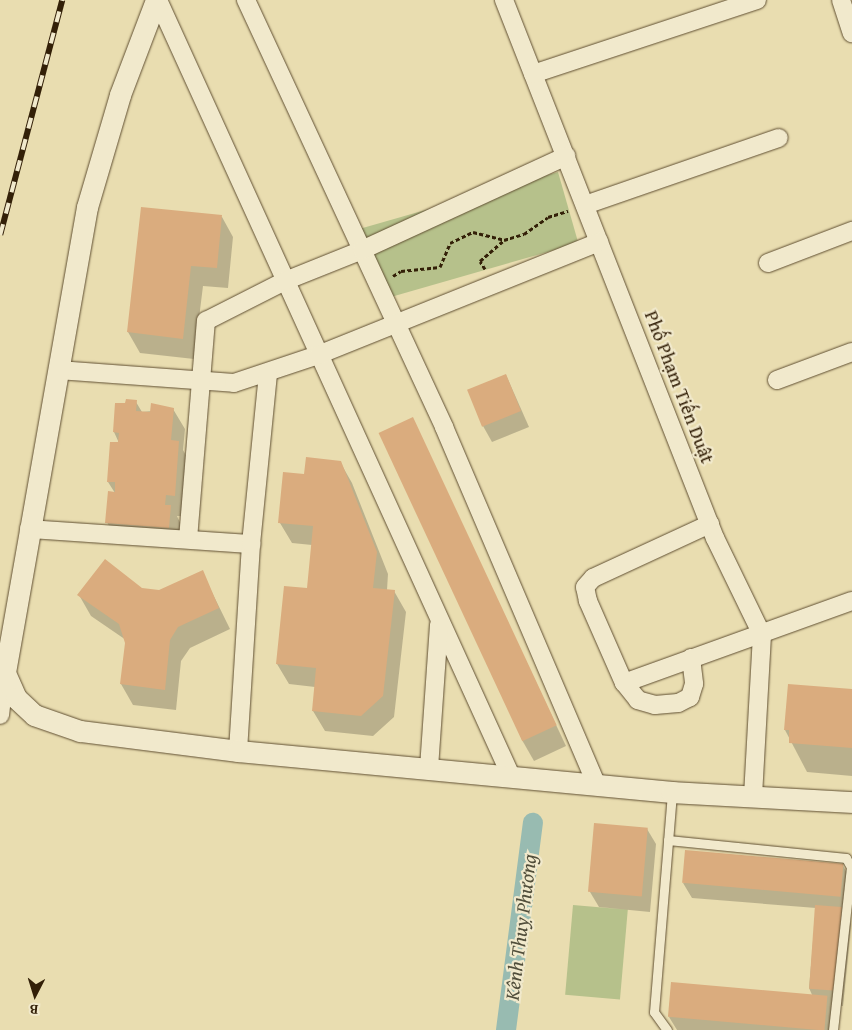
<!DOCTYPE html>
<html>
<head>
<meta charset="utf-8">
<style>
  body { margin:0 }
  #map { position:relative; width:852px; height:1030px; overflow:hidden; background:#e9ddb0; font-family:"Gentium Book Plus",serif }
  div>[style] { position:absolute }
  [style*='--x'] { left:calc(var(--x)*1px); top:calc(var(--y)*1px); width:calc(var(--w)*1px); rotate:calc(var(--a)*1deg) }
  .green>* { inset:0; background:#b6c18b; transform-origin:0 0 }
  .shadow>* { inset:0; background:#0003 }
  .canal>* { height:20px; margin:-10px; padding:0 10px; transform-origin:10px; border-radius:10px; background:#98bbb1 }
  .building>* { inset:0; background:#daac7e; transform-origin:0 0 }
  .path>* { height:3px; margin-top:-1.5px; transform-origin:0; background:repeating-linear-gradient(90deg,#332008 0 4px,transparent 0 6.5px) }
  .roads { filter:drop-shadow(0 0 1px #604f32) drop-shadow(0 0 1px #604f32) }
  .service>* { height:9px; margin:-4.5px; padding:0 4.5px; transform-origin:4.5px; border-radius:4.5px; background:#f1e9cc }
  .minor>* { height:18px; margin:-9px; padding:0 9px; transform-origin:9px; border-radius:9px; background:#f1e9cc }
  .tertiary>* { height:21px; margin:-10.5px; padding:0 10.5px; transform-origin:10.5px; border-radius:10.5px; background:#f1e9cc }
  .rail>* { height:5.5px; margin-top:-2.75px; transform-origin:0; background:repeating-linear-gradient(90deg,#f1e9cc 0 11px,#332008 0 22px); box-sizing:border-box; border-block:1px solid #332008 }
  span { translate:-50% -50%; white-space:nowrap; text-align:center; line-height:1.15; -webkit-text-stroke:4.5px #f1e9cc; paint-order:stroke }
  .street-label { font-size:19px; color:#332008 }
  .water-label { font-size:20px; color:#514e3b; font-style:italic }
  .north { position:absolute; left:10px; top:970px; width:50px; height:50px; -webkit-text-stroke:4px #f1e9cc; paint-order:stroke; rotate:185deg; font-size:14px; font-weight:700; line-height:20px; text-align:center; color:#332008 }
  .north::after { content:''; display:block; margin:auto; width:18px; height:22px; background:#332008; clip-path:polygon(50% 0,100% 100%,50% 72%,0 100%) }
</style>
</head>
<body>
<div id="map">
  <div class="green">
    <div style="left:558px;top:172px;width:74px;height:205px;rotate:74deg"></div>
    <div style="left:573px;top:905px;width:55px;height:90px;rotate:5deg"></div>
  </div>
  <div class="shadow">
    <div style="clip-path:polygon(142px 208px,222px 217px,233px 237px,228px 288px,203px 286px,194px 359px,140px 353px,128px 332px)"></div>
    <div style="clip-path:polygon(506px 375px,529px 427px,492px 442px,483px 426px)"></div>
    <div style="clip-path:polygon(136px 402px,142px 412px,173px 409px,185px 429px,183px 450px,190px 463px,186px 516px,177px 516px,182px 527px,180px 548px,118px 543px,107px 522px,115px 493px,108px 482px,119px 443px,114px 432px,117px 404px)"></div>
    <div style="clip-path:polygon(412px 419px,566px 746px,534px 761px,522px 740px)"></div>
    <div style="clip-path:polygon(340px 462px,352px 483px,388px 574px,387px 590px,394px 591px,406px 612px,394px 717px,373px 736px,325px 731px,313px 711px,315px 687px,289px 684px,277px 664px,308px 590px,312px 545px,292px 543px,280px 523px,305px 476px)"></div>
    <div style="clip-path:polygon(202px 572px,230px 629px,190px 648px,181px 661px,176px 710px,133px 705px,121px 684px,126px 640px,91px 616px,79px 595px,159px 591px)"></div>
    <div style="clip-path:polygon(852px 690px,852px 776px,807px 772px,785px 730px)"></div>
    <div style="clip-path:polygon(647px 829px,656px 844px,650px 912px,599px 907px,590px 892px)"></div>
    <div style="clip-path:polygon(842px 864px,851px 880px,843px 910px,851px 924px,843px 1006px,831px 1005px,836px 1013px,834px 1030px,677px 1030px,669px 1017px,813px 997px,809px 988px,816px 908px,692px 898px,683px 883px)"></div>
  </div>
  <div class="canal">
    <div style="--x:506;--y:1030;--w:209;--a:-82.6"></div>
  </div>
  <div class="building">
    <div style="clip-path:polygon(141px 207px,222px 215px,217px 268px,191px 266px,183px 339px,127px 332px)"></div>
    <div style="left:506px;top:374px;width:40px;height:42px;rotate:68deg"></div>
    <div style="clip-path:polygon(126px 399px,137px 400px,136px 411px,150px 412px,151px 403px,174px 408px,171px 440px,179px 441px,175px 496px,166px 495px,165px 505px,171px 505px,169px 528px,105px 523px,108px 491px,115px 492px,115px 482px,107px 482px,110px 442px,118px 442px,119px 433px,113px 432px,115px 403px,125px 403px)"></div>
    <div style="left:413px;top:417px;width:340px;height:38px;rotate:65deg"></div>
    <div style="clip-path:polygon(306px 457px,341px 461px,377px 552px,373px 588px,395px 590px,383px 696px,361px 716px,312px 711px,316px 668px,276px 664px,284px 586px,307px 588px,313px 526px,278px 523px,283px 472px,304px 474px)"></div>
    <div style="clip-path:polygon(105px 559px,142px 588px,159px 590px,203px 570px,219px 608px,178px 627px,170px 640px,165px 690px,120px 684px,125px 643px,119px 624px,77px 595px)"></div>
    <div style="clip-path:polygon(788px 684px,852px 689px,852px 748px,789px 743px,789px 730px,784px 730px)"></div>
    <div style="left:594px;top:823px;width:54px;height:69px;rotate:5deg"></div>
    <div style="left:685px;top:850px;width:159px;height:33px;rotate:5deg"></div>
    <div style="left:815px;top:905px;width:27px;height:84px;rotate:4deg"></div>
    <div style="left:671px;top:982px;width:157px;height:35px;rotate:5deg"></div>
  </div>
  <div class="path">
    <div style="--x:485;--y:269;--w:9;--a:-122"></div>
    <div style="--x:480;--y:261;--w:32;--a:-41"></div>
    <div style="--x:504;--y:240;--w:21;--a:-17"></div>
    <div style="--x:524;--y:234;--w:29;--a:-35"></div>
    <div style="--x:548;--y:217;--w:21;--a:-17"></div>
    <div style="--x:393;--y:276;--w:9;--a:-32"></div>
    <div style="--x:401;--y:271;--w:39;--a:-6"></div>
    <div style="--x:440;--y:267;--w:26;--a:-67"></div>
    <div style="--x:450;--y:243;--w:25;--a:-26"></div>
    <div style="--x:473;--y:232;--w:32;--a:14"></div>
  </div>
  <div class="roads">
    <div class="service">
      <div style="--x:668;--y:840;--w:179;--a:5.8"></div>
      <div style="--x:846;--y:858;--w:10;--a:61"></div>
      <div style="--x:851;--y:867;--w:164;--a:96.3"></div>
      <div style="--x:667;--y:1030;--w:22;--a:-126"></div>
      <div style="--x:654;--y:1012;--w:221;--a:-85.3"></div>
    </div>
    <div class="minor">
      <div style="--x:158;--y:0;--w:853;--a:65.54"></div>
      <div style="--x:246;--y:0;--w:471;--a:65.1"></div>
      <div style="--x:444;--y:427;--w:387;--a:66.9"></div>
      <div style="--x:504;--y:0;--w:578;--a:68.59"></div>
      <div style="--x:715;--y:538;--w:108;--a:64.1"></div>
      <div style="--x:762;--y:635;--w:162;--a:93.2"></div>
      <div style="--x:841;--y:0;--w:35;--a:72"></div>
      <div style="--x:533;--y:74;--w:236;--a:-18.3"></div>
      <div style="--x:585;--y:205;--w:205;--a:-19.1"></div>
      <div style="--x:768;--y:263;--w:90;--a:-20.9"></div>
      <div style="--x:58;--y:370;--w:176;--a:4.2"></div>
      <div style="--x:234;--y:383;--w:89;--a:-18.4"></div>
      <div style="--x:318;--y:355;--w:303;--a:-21.9"></div>
      <div style="--x:777;--y:380;--w:80;--a:-20.5"></div>
      <div style="--x:29;--y:529;--w:223;--a:3.9"></div>
      <div style="--x:188;--y:539;--w:219;--a:-85.3"></div>
      <div style="--x:206;--y:321;--w:89;--a:-26.9"></div>
      <div style="--x:285;--y:281;--w:83;--a:-21.9"></div>
      <div style="--x:362;--y:250;--w:225;--a:-24.7"></div>
      <div style="--x:691;--y:658;--w:26;--a:83"></div>
      <div style="--x:694;--y:684;--w:14;--a:107"></div>
      <div style="--x:690;--y:697;--w:13;--a:153"></div>
      <div style="--x:678;--y:703;--w:23;--a:175"></div>
      <div style="--x:655;--y:705;--w:18;--a:-164"></div>
      <div style="--x:638;--y:700;--w:22;--a:-129"></div>
      <div style="--x:624;--y:683;--w:90;--a:-113.7"></div>
      <div style="--x:588;--y:601;--w:14;--a:-102"></div>
      <div style="--x:585;--y:587;--w:12;--a:-48"></div>
      <div style="--x:593;--y:578;--w:129;--a:-24.8"></div>
      <div style="--x:624;--y:683;--w:242;--a:-19.8"></div>
      <div style="--x:0;--y:715;--w:42;--a:-83.2"></div>
      <div style="--x:238;--y:751;--w:207;--a:-86.4"></div>
      <div style="--x:251;--y:544;--w:172;--a:-84.3"></div>
      <div style="--x:429;--y:768;--w:144;--a:-86"></div>
    </div>
    <div class="tertiary">
      <div style="--x:156;--y:0;--w:102;--a:110.8"></div>
      <div style="--x:120;--y:95;--w:117;--a:106.4"></div>
      <div style="--x:87;--y:207;--w:473;--a:100"></div>
      <div style="--x:5;--y:673;--w:27;--a:66"></div>
      <div style="--x:16;--y:698;--w:25;--a:43"></div>
      <div style="--x:34;--y:715;--w:49;--a:19.2"></div>
      <div style="--x:80;--y:731;--w:159;--a:7.2"></div>
      <div style="--x:238;--y:751;--w:436;--a:5.4"></div>
      <div style="--x:672;--y:792;--w:180;--a:3.2"></div>
    </div>
  </div>
  <div class="rail">
    <div style="--x:0;--y:235;--w:243;--a:-75.2"></div>
  </div>
  <div class="street-label">
    <span style="left:679px;top:387px;rotate:69deg">Phố Phạm Tiến Duật</span>
  </div>
  <div class="water-label">
    <span style="left:520px;top:927px;rotate:-83deg">Kênh Thuỵ Phương</span>
  </div>
  <div class="north">B</div>
</div>
</body>
</html>
